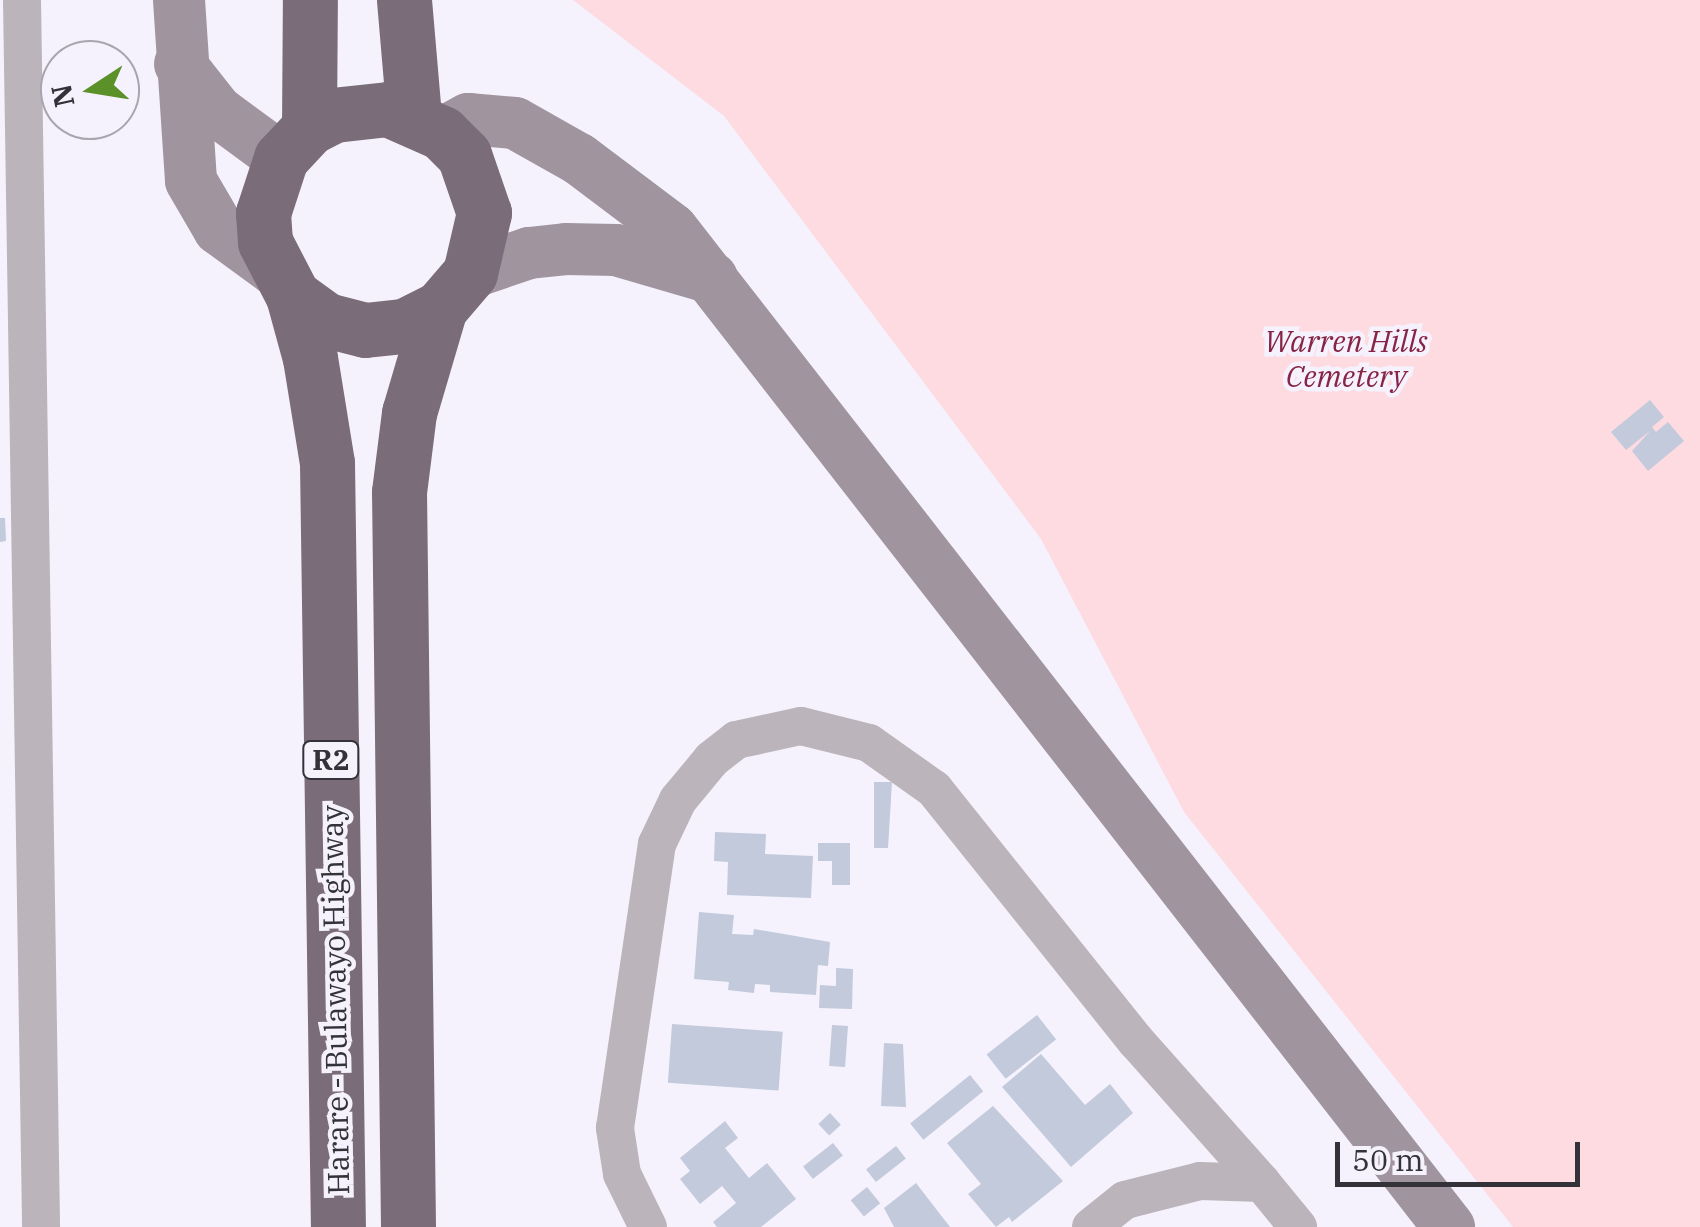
<!DOCTYPE html>
<html>
<head>
<meta charset="utf-8">
<style>
  body { margin:0 }
  #map { position:relative; width:1700px; height:1227px; overflow:hidden; background:#f5f2fd; font-family:"IBM Plex Serif",serif }
  div>[style] { position:absolute }
  [style*='--x'] { left:calc(var(--x)*1px); top:calc(var(--y)*1px); width:calc(var(--w)*1px); rotate:calc(var(--a)*1deg) }
  .green>* { inset:0; background:#fddbe1 }
  .building>* { inset:0; background:#c2cadb; transform-origin:0 0 }
  .street>* { height:38px; margin:-19px; padding:0 19px; transform-origin:19px; border-radius:19px; background:#bbb4ba }
  .secondary>* { height:52px; margin:-26px; padding:0 26px; transform-origin:26px; border-radius:26px; background:#a0959e }
  .highway>* { height:55px; margin:-27.5px; padding:0 27.5px; transform-origin:27.5px; border-radius:27.5px; background:#7a6c78 }
  span { translate:-50% -50%; white-space:nowrap; text-align:center; line-height:1.15; -webkit-text-stroke:9px #f5f2fd; paint-order:stroke }
  .shield-label span { padding:2px 8px; background:#f5f2fd; border:2px solid; border-radius:8px; -webkit-text-stroke-width:0 }
  .shield-label { font-size:28px; color:#343239; font-weight:700 }
  .park-label { font-size:30px; color:#872545; font-style:italic }
  .street-label { font-size:30px; color:#343239 }
  .north { position:absolute; left:40px; top:40px; width:100px; height:100px; box-sizing:border-box; background:#f5f2fd; border:2px solid #a8a5af; border-radius:50%; rotate:258deg; font-size:28px; font-weight:700; line-height:40px; text-align:center; color:#343239 }
  .north::after { content:''; display:block; margin:auto; width:35px; height:45px; background:#5c912a; clip-path:polygon(50% 0,100% 100%,50% 72%,0 100%) }
  .scale { position:absolute; left:1335px; top:1142px; width:245px; height:45px; box-sizing:border-box; border:5px solid #343239; border-top:0; padding-left:12px; font-size:30px; line-height:35px; white-space:nowrap; color:#343239; -webkit-text-stroke:8px #f5f2fd; paint-order:stroke }
</style>
</head>
<body>
<div id="map">
  <div class="green">
    <div style="clip-path:polygon(573px 0,1700px 0,1700px 1227px,1513px 1227px,1184px 812px,1041px 539px,724px 116px)"></div>
  </div>
  <div class="building">
    <div style="clip-path:polygon(1650px 400px,1664px 417px,1652px 427px,1656px 432px,1668px 422px,1684px 441px,1648px 471px,1632px 451px,1650px 431px,1626px 450px,1611px 432px)"></div>
    <div style="clip-path:polygon(0 518px,5px 518px,6px 541px,0 542px)"></div>
    <div style="clip-path:polygon(874px 782px,892px 782px,888px 848px,874px 848px)"></div>
    <div style="clip-path:polygon(715px 832px,766px 834px,765px 854px,813px 856px,811px 898px,727px 895px,728px 862px,714px 861px)"></div>
    <div style="clip-path:polygon(818px 843px,850px 843px,850px 885px,832px 885px,832px 861px,818px 861px)"></div>
    <div style="clip-path:polygon(699px 912px,734px 915px,732px 934px,753px 935px,754px 929px,830px 942px,828px 966px,818px 965px,816px 995px,770px 992px,770px 985px,755px 984px,754px 993px,728px 990px,729px 982px,694px 979px)"></div>
    <div style="clip-path:polygon(836px 968px,853px 969px,852px 1009px,819px 1008px,820px 985px,836px 986px)"></div>
    <div style="left:1037px;top:1015px;width:31px;height:64px;rotate:52deg"></div>
    <div style="left:672px;top:1024px;width:111px;height:59px;rotate:4deg"></div>
    <div style="left:832px;top:1025px;width:16px;height:41px;rotate:4deg"></div>
    <div style="clip-path:polygon(884px 1043px,903px 1044px,906px 1107px,881px 1106px)"></div>
    <div style="clip-path:polygon(1041px 1054px,1085px 1105px,1110px 1084px,1133px 1113px,1071px 1167px,1002px 1087px)"></div>
    <div style="left:970px;top:1075px;width:21px;height:77px;rotate:51deg"></div>
    <div style="clip-path:polygon(993px 1106px,1063px 1181px,1012px 1222px,1009px 1217px,996px 1227px,968px 1194px,981px 1184px,947px 1143px)"></div>
    <div style="left:830px;top:1113px;width:16px;height:16px;rotate:47deg"></div>
    <div style="clip-path:polygon(725px 1121px,738px 1138px,725px 1148px,749px 1178px,767px 1163px,796px 1199px,761px 1227px,717px 1227px,713px 1222px,736px 1203px,722px 1186px,700px 1204px,680px 1179px,690px 1171px,680px 1158px)"></div>
    <div style="left:833px;top:1143px;width:16px;height:38px;rotate:52deg"></div>
    <div style="left:896px;top:1146px;width:16px;height:38px;rotate:52deg"></div>
    <div style="clip-path:polygon(916px 1183px,950px 1227px,894px 1227px,884px 1208px)"></div>
    <div style="left:867px;top:1187px;width:21px;height:21px;rotate:51deg"></div>
  </div>
  <div class="street">
    <div style="--x:22;--y:0;--w:1227;--a:89.11"></div>
    <div style="--x:648;--y:1227;--w:59;--a:-116.1"></div>
    <div style="--x:622;--y:1174;--w:47;--a:-98.7"></div>
    <div style="--x:615;--y:1128;--w:287;--a:-81.6"></div>
    <div style="--x:657;--y:844;--w:49;--a:-64.5"></div>
    <div style="--x:678;--y:800;--w:53;--a:-50.3"></div>
    <div style="--x:712;--y:759;--w:31;--a:-38"></div>
    <div style="--x:736;--y:740;--w:66;--a:-12.2"></div>
    <div style="--x:801;--y:726;--w:70;--a:14"></div>
    <div style="--x:869;--y:743;--w:80;--a:35.3"></div>
    <div style="--x:934;--y:789;--w:323;--a:51.3"></div>
    <div style="--x:1136;--y:1041;--w:190;--a:48.4"></div>
    <div style="--x:1091;--y:1227;--w:43;--a:-38.5"></div>
    <div style="--x:1125;--y:1200;--w:77;--a:-14.2"></div>
    <div style="--x:1200;--y:1181;--w:62;--a:1.8"></div>
    <div style="--x:1262;--y:1183;--w:57;--a:50.7"></div>
  </div>
  <div class="secondary">
    <div style="--x:179;--y:0;--w:181;--a:86.2"></div>
    <div style="--x:191;--y:181;--w:56;--a:59.7"></div>
    <div style="--x:219;--y:229;--w:69;--a:36.2"></div>
    <div style="--x:180;--y:64;--w:60;--a:51.8"></div>
    <div style="--x:217;--y:111;--w:79;--a:36.3"></div>
    <div style="--x:442;--y:133;--w:30;--a:-28"></div>
    <div style="--x:468;--y:119;--w:47;--a:4.9"></div>
    <div style="--x:515;--y:123;--w:73;--a:29.4"></div>
    <div style="--x:579;--y:159;--w:116;--a:37"></div>
    <div style="--x:672;--y:229;--w:1265;--a:52.1"></div>
    <div style="--x:470;--y:273;--w:62;--a:-18.7"></div>
    <div style="--x:529;--y:253;--w:37;--a:-6"></div>
    <div style="--x:566;--y:249;--w:50;--a:1.1"></div>
    <div style="--x:616;--y:250;--w:100;--a:16.3"></div>
  </div>
  <div class="highway">
    <div style="--x:404;--y:0;--w:116;--a:85.1"></div>
    <div style="--x:309;--y:128;--w:128;--a:-89.6"></div>
    <div style="--x:293;--y:296;--w:41;--a:36"></div>
    <div style="--x:326;--y:320;--w:40;--a:14.4"></div>
    <div style="--x:365;--y:330;--w:39;--a:-6"></div>
    <div style="--x:404;--y:326;--w:40;--a:-26.6"></div>
    <div style="--x:440;--y:308;--w:46;--a:-49.4"></div>
    <div style="--x:470;--y:273;--w:62;--a:-76.9"></div>
    <div style="--x:484;--y:213;--w:61;--a:-109"></div>
    <div style="--x:464;--y:155;--w:31;--a:-135"></div>
    <div style="--x:442;--y:133;--w:59;--a:-156"></div>
    <div style="--x:388;--y:109;--w:54;--a:173.7"></div>
    <div style="--x:334;--y:115;--w:28;--a:153"></div>
    <div style="--x:309;--y:128;--w:41;--a:133"></div>
    <div style="--x:281;--y:158;--w:58;--a:108.1"></div>
    <div style="--x:263;--y:213;--w:29;--a:86"></div>
    <div style="--x:265;--y:242;--w:61;--a:62.6"></div>
    <div style="--x:293;--y:296;--w:64;--a:74.7"></div>
    <div style="--x:310;--y:358;--w:106;--a:80.8"></div>
    <div style="--x:327;--y:463;--w:764;--a:89.18"></div>
    <div style="--x:408;--y:1227;--w:735;--a:-90.7"></div>
    <div style="--x:399;--y:492;--w:80;--a:-82.8"></div>
    <div style="--x:409;--y:413;--w:109;--a:-73.6"></div>
  </div>
  <div class="shield-label">
    <span style="left:331px;top:760px">R2</span>
  </div>
  <div class="park-label">
    <span style="left:1346px;top:358px">Warren Hills<br>Cemetery</span>
  </div>
  <div class="street-label">
    <span style="left:335px;top:1000px;rotate:-91deg">Harare - Bulawayo Highway</span>
  </div>
  <div class="north">N</div>
  <div class="scale">50 m</div>
</div>
</body>
</html>
